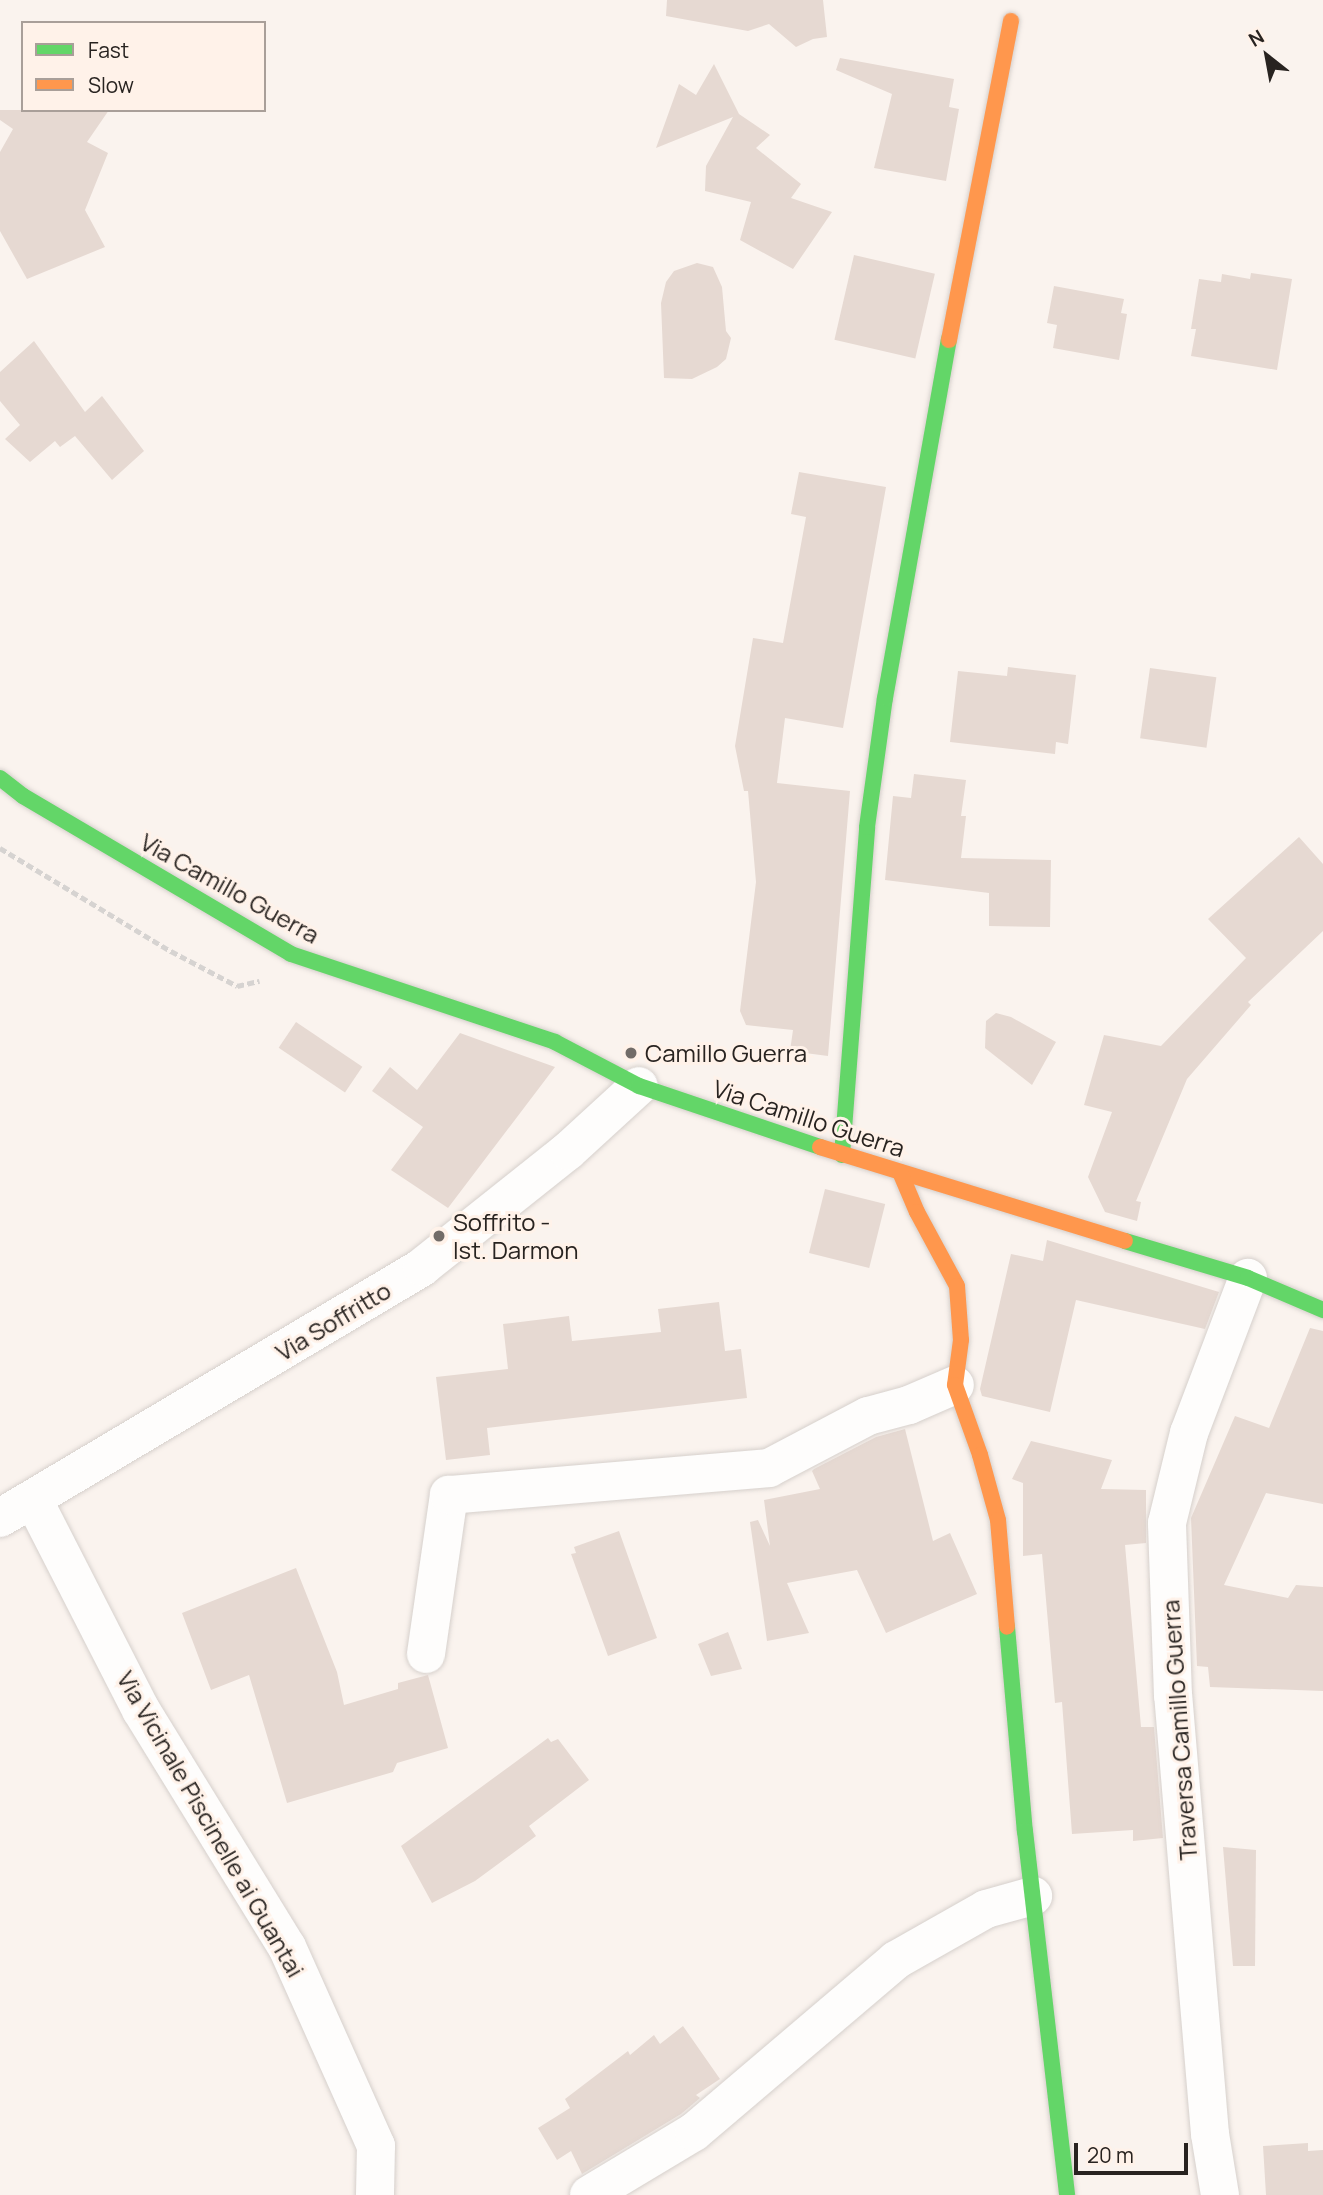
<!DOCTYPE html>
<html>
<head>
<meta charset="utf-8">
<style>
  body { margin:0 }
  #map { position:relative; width:1323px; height:2195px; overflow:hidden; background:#faf3ee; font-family:Manrope,sans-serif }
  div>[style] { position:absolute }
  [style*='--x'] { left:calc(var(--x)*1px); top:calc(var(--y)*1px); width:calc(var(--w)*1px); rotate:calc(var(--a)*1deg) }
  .building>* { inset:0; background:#e6d9d2; transform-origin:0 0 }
  .path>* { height:4.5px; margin-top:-2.25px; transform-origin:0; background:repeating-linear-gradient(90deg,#d6d3d1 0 7px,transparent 0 10.5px) }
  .roads { filter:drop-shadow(0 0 2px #d6d0cc) drop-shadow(0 0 2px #d6d0cc) }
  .street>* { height:38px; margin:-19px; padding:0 19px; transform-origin:19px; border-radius:19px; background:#fefdfc }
  .fast>* { height:16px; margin:-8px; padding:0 8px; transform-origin:8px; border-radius:8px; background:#63d668 }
  .slow>* { height:16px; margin:-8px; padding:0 8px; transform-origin:8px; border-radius:8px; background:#ff974d }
  .dots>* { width:19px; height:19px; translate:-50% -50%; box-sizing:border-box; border:4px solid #fff2e9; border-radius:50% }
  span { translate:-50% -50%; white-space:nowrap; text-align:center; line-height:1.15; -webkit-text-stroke:6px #fff2e9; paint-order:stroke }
  .street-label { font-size:24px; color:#282320 }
  .poi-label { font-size:24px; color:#282320 }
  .left { translate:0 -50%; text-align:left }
  .legend { position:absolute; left:21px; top:21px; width:245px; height:91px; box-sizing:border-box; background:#fff2e9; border:2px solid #a99f99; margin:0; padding:9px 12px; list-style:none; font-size:21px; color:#282320 }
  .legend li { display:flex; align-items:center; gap:14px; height:35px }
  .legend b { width:35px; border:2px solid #a99f99 }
  .north { position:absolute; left:1232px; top:21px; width:70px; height:70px; -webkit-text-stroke:5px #fff2e9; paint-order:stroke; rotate:329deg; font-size:19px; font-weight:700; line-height:28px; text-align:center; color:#282320 }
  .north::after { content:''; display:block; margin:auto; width:24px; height:32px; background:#282320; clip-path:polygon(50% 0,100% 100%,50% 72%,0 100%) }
  .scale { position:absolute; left:1074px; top:2143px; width:114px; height:32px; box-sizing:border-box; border:4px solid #282320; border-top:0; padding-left:9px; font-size:21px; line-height:24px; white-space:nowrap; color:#282320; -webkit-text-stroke:5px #fff2e9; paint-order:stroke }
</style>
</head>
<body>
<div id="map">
  <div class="building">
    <div style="clip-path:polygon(667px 0,823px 0,827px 37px,813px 39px,796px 47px,769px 24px,748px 31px,666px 16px)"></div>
    <div style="clip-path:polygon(840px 58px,954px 79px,949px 107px,959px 109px,946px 181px,874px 168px,892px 94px,836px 70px)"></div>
    <div style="clip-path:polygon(714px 64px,739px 114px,770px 135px,756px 148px,801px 184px,791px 198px,832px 212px,793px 269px,740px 240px,751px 202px,705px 191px,706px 166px,733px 117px,656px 148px,679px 84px,696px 95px)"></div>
    <div style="clip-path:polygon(0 110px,109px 110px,87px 142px,108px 153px,85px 210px,105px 247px,27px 279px,0 231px,0 152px,13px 129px,0 120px)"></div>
    <div style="left:854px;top:255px;width:83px;height:87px;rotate:13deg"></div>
    <div style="clip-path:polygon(697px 263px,713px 267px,722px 287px,726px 331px,731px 338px,726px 359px,717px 367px,692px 379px,664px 378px,661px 303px,666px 282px,674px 271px)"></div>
    <div style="clip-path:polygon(1251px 273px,1292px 279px,1277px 370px,1191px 356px,1196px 329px,1191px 329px,1199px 279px,1221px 282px,1222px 274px,1250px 279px)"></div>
    <div style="clip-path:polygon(1054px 286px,1124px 299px,1121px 313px,1127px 314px,1119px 360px,1053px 348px,1057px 325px,1047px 323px)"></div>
    <div style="clip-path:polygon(34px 341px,85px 412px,102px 396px,144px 451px,112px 480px,75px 436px,60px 447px,55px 441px,30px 462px,5px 439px,20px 425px,0 401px,0 372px)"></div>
    <div style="clip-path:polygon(799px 472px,886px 487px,843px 728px,785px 718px,777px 783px,850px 791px,828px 1056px,790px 1051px,793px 1030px,746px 1025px,740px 1011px,756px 882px,748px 791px,744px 791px,735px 746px,753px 638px,783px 643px,806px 517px,791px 514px)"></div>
    <div style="clip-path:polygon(1008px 667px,1076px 675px,1068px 744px,1056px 742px,1055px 754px,950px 742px,958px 671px,1007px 676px)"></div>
    <div style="left:1150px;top:668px;width:67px;height:71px;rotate:8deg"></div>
    <div style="clip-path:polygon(914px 774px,966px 780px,961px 816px,966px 816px,961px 858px,1051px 860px,1050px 927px,989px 926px,989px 893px,885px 880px,893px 796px,911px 798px)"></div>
    <div style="clip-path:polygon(1299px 837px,1323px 864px,1323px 931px,1248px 1002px,1251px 1005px,1187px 1079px,1136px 1201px,1141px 1202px,1137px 1221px,1105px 1212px,1088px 1177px,1112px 1112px,1084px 1105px,1104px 1035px,1161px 1046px,1246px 958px,1208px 919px)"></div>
    <div style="clip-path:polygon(996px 1013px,1011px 1017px,1056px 1042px,1032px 1085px,985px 1048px,986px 1021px)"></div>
    <div style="left:296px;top:1022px;width:80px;height:31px;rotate:34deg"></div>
    <div style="clip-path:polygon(460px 1033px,555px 1067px,448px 1208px,391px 1170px,423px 1127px,372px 1091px,390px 1067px,417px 1090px)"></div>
    <div style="left:825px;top:1189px;width:62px;height:66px;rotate:14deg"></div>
    <div style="clip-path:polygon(1047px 1240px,1219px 1292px,1205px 1329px,1076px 1300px,1050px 1412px,982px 1396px,980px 1389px,1011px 1254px,1043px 1261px)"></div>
    <div style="clip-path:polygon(719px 1302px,725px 1351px,741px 1349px,747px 1398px,487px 1428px,490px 1455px,446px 1460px,436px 1377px,508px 1369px,503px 1324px,569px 1316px,572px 1341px,661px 1332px,658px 1309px)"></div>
    <div style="clip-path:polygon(1310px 1328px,1323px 1331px,1323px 1504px,1266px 1493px,1224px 1585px,1288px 1598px,1296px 1585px,1323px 1587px,1323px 1691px,1210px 1687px,1208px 1667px,1197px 1666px,1191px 1518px,1235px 1416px,1269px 1428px)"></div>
    <div style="clip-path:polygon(905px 1429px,933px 1541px,950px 1533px,977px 1594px,886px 1633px,857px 1570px,787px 1583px,809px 1633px,767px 1641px,750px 1522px,758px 1520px,770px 1546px,764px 1500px,820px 1489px,812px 1471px,814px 1469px,876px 1437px)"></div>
    <div style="clip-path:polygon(1031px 1441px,1112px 1460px,1101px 1489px,1146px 1490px,1146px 1543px,1125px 1545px,1141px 1727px,1154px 1727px,1163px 1838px,1133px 1841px,1133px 1830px,1072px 1834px,1062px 1702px,1055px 1703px,1042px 1554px,1023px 1556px,1023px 1483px,1012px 1479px)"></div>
    <div style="clip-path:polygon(619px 1531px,657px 1638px,608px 1656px,571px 1554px,576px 1553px,574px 1547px)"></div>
    <div style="clip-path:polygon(296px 1568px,337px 1672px,344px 1705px,398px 1689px,398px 1683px,428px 1675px,448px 1748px,397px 1763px,393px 1772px,287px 1803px,249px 1675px,211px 1690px,182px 1613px)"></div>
    <div style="clip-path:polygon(728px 1632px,742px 1669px,711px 1676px,698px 1644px)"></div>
    <div style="clip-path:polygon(548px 1738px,551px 1742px,558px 1739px,589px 1780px,529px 1826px,536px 1836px,475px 1881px,432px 1903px,401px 1846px)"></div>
    <div style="clip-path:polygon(1223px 1847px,1256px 1850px,1255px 1966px,1233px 1966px)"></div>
    <div style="clip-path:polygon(683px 2026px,720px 2079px,696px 2095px,700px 2098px,681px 2114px,582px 2174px,571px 2151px,557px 2160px,538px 2128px,570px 2108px,565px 2099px,628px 2051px,630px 2055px,654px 2035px,660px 2044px)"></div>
    <div style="clip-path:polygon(1308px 2143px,1308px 2151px,1323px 2150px,1323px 2195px,1266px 2195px,1263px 2146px)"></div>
  </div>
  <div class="path">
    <div style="--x:0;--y:848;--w:200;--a:31.1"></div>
    <div style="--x:171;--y:951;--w:75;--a:27.9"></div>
    <div style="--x:237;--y:986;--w:23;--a:-13"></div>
  </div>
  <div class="roads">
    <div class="street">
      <div style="--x:34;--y:1501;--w:235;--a:62.9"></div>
      <div style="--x:141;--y:1710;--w:278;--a:58.4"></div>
      <div style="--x:287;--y:1947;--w:218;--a:65.9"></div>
      <div style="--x:376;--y:2146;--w:49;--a:91.2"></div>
      <div style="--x:0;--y:1518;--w:491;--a:-30.7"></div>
      <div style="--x:422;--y:1267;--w:186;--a:-38.5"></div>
      <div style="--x:568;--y:1151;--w:96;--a:-42.5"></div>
      <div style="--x:426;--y:1654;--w:161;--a:-81.8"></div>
      <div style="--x:449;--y:1495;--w:321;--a:-4.8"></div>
      <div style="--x:769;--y:1468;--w:112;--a:-27.7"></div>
      <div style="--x:868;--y:1416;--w:42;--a:-15"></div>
      <div style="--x:909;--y:1405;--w:50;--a:-23.5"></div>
      <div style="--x:589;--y:2195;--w:122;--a:-31"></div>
      <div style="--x:694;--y:2132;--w:265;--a:-40.4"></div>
      <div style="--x:896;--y:1960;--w:103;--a:-29.5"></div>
      <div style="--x:986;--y:1909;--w:49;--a:-15.5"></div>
      <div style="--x:1220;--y:2195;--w:62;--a:-99.3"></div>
      <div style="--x:1210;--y:2134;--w:440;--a:-94.8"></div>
      <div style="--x:1173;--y:1696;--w:173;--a:-92"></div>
      <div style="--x:1167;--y:1523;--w:93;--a:-76.3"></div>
      <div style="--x:1189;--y:1433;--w:166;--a:-69.2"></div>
    </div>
    <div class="fast">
      <div style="--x:0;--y:778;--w:29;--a:38"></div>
      <div style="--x:23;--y:796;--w:311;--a:30.5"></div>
      <div style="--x:291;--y:954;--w:278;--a:18.4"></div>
      <div style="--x:555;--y:1042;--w:95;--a:27.6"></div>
      <div style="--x:639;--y:1086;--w:191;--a:18.6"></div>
      <div style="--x:842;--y:1155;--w:329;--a:-85.6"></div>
      <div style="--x:867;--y:827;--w:130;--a:-82.1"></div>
      <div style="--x:885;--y:698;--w:364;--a:-79.9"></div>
      <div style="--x:1125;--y:1241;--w:128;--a:16.7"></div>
      <div style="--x:1248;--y:1278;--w:82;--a:23.1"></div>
      <div style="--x:1007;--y:1627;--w:205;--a:85"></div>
      <div style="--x:1025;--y:1831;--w:366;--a:83.4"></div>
    </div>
    <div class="slow">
      <div style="--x:949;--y:340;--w:325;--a:-79"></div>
      <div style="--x:820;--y:1147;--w:319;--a:17.1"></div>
      <div style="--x:900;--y:1172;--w:43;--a:67"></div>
      <div style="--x:917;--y:1212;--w:84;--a:61.6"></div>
      <div style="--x:957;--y:1286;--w:54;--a:85.8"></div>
      <div style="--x:961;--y:1340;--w:45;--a:97.6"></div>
      <div style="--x:955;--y:1385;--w:74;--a:70.3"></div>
      <div style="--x:980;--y:1455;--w:67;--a:74.5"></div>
      <div style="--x:998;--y:1520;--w:107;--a:85.2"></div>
    </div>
  </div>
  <div class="dots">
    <div style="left:631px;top:1053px;background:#726c68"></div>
    <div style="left:439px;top:1236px;background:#726c68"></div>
  </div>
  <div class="street-label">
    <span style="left:230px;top:888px;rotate:29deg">Via Camillo Guerra</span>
    <span style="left:809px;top:1118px;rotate:18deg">Via Camillo Guerra</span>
    <span style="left:333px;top:1321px;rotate:-31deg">Via Soffritto</span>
    <span style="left:1179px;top:1730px;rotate:-94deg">Traversa Camillo Guerra</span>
    <span style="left:211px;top:1824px;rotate:60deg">Via Vicinale Piscinelle ai Guantai</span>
  </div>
  <div class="poi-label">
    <span class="left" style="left:645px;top:1053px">Camillo Guerra</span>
    <span class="left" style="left:453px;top:1236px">Soffrito -<br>Ist. Darmon</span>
  </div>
  <ul class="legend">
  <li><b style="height:9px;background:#63d668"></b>Fast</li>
  <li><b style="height:9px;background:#ff974d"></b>Slow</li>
  </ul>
  <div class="north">N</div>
  <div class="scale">20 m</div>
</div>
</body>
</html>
